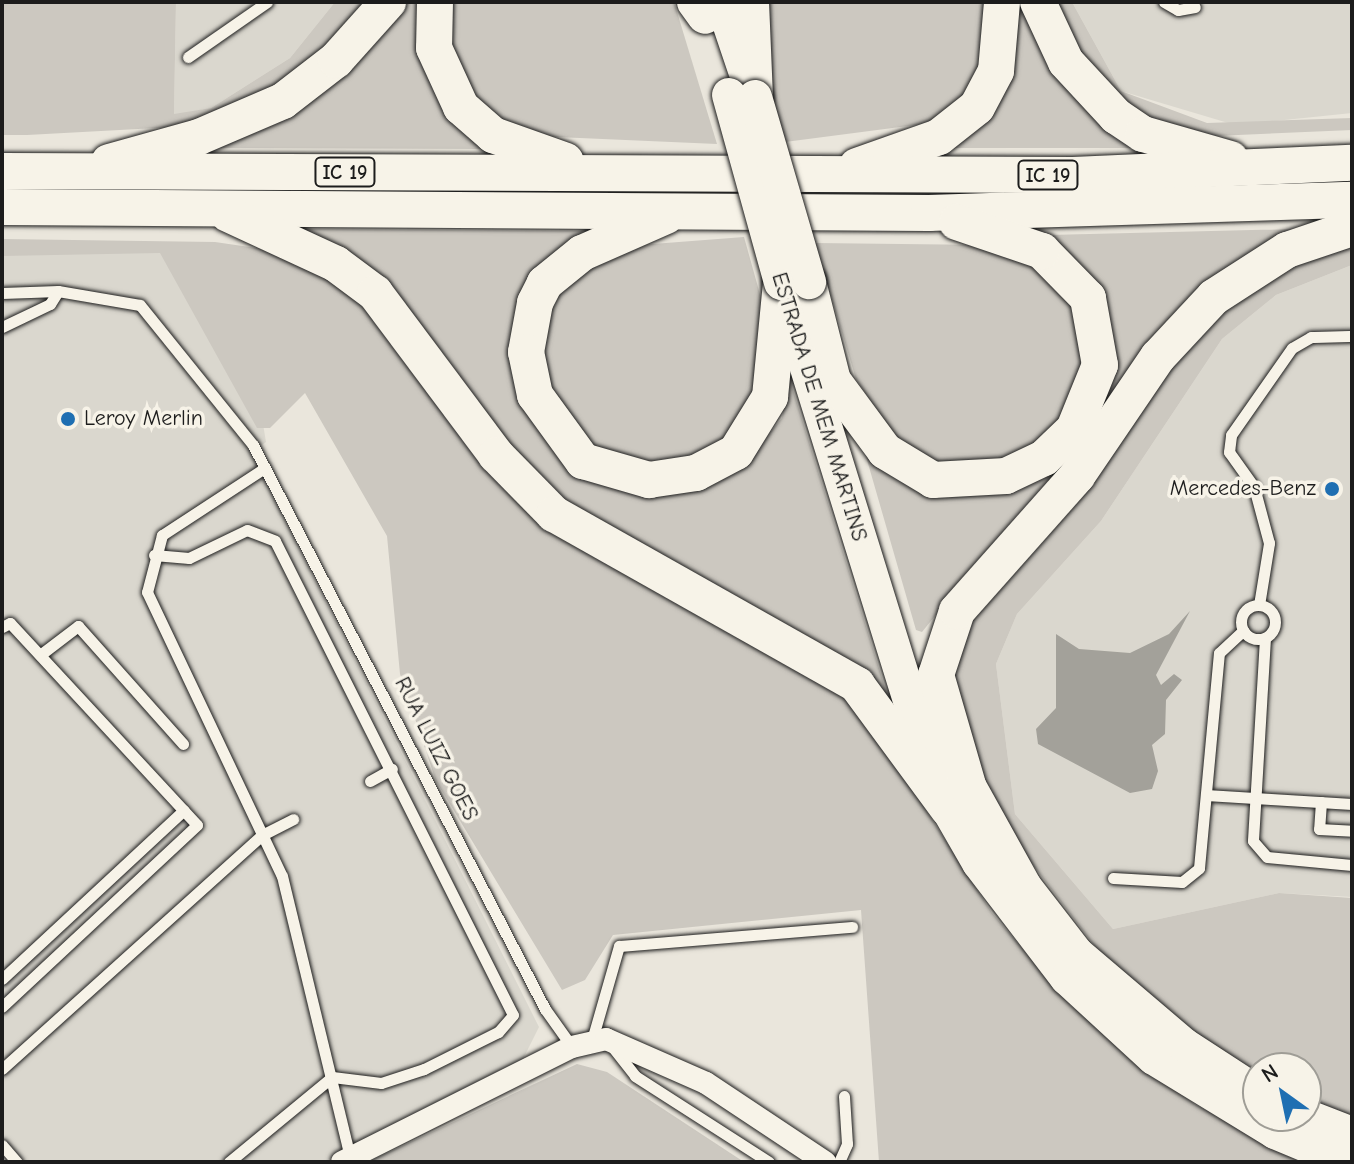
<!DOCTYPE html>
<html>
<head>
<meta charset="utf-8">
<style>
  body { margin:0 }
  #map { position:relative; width:1354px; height:1164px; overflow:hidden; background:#eae6dc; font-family:"Comic Neue",sans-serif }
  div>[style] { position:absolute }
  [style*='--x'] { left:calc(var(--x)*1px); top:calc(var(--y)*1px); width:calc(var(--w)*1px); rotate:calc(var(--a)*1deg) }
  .built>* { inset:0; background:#dad7ce }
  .green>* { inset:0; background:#ccc8c0 }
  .water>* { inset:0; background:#a3a19a }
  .roads { filter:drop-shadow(0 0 2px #1c1c1c) drop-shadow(0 0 2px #1c1c1c) }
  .service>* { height:11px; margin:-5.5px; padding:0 5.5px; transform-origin:5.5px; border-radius:5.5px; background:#f7f3e8 }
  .service>.ring { margin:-5.5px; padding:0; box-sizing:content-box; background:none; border:11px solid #f7f3e8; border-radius:50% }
  .minor>* { height:22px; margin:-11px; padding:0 11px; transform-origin:11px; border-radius:11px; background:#f7f3e8 }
  .primary>* { height:34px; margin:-17px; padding:0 17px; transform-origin:17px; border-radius:17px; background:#f7f3e8 }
  .trunk>* { height:36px; margin:-18px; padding:0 18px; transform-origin:18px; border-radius:18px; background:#f7f3e8 }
  .bridges { filter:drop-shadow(0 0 2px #1c1c1c) drop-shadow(0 0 2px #1c1c1c) }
  .primary-bridge>* { height:34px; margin:-17px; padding:0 17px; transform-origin:17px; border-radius:17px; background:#f7f3e8 }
  .dots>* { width:22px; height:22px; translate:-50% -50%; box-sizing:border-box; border:4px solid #f7f3e8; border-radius:50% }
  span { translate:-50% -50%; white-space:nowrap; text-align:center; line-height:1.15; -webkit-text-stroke:7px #f7f3e8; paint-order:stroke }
  .shield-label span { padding:2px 6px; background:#f7f3e8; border:2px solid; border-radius:6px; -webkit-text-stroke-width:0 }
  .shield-label { font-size:20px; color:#1c1c1c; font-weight:700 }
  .street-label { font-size:22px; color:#1c1c1c }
  .poi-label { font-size:22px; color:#1c1c1c }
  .left { translate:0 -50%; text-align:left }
  .right { translate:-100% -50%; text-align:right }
  .frame { position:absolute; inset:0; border:4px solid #1c1c1c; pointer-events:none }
  .north { position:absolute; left:1242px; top:1052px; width:80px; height:80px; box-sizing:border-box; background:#f7f3e8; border:2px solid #9f9d96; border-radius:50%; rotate:327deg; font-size:22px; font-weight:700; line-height:32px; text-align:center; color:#1c1c1c }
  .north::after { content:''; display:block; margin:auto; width:28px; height:36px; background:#1f6fb2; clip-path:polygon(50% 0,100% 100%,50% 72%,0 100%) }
</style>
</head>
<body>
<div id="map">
  <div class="built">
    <div style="clip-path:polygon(176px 2px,335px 2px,290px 58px,211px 108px,174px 115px)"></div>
    <div style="clip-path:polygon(1072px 2px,1352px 2px,1352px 113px,1235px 125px,1121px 91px)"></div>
    <div style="clip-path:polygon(158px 246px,262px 418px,266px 442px,251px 453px,539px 1027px,519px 1067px,323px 1162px,2px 1162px,2px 249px)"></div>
    <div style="clip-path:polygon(1352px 265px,1352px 897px,1279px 893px,1113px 929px,1015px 814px,996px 664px,1017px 614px,1101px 521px,1222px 339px,1276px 295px)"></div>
  </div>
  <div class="green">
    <div style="clip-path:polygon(2px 2px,176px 2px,174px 114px,211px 108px,290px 58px,335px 2px,370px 2px,343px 35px,284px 84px,175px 127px,27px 135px,2px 135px)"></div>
    <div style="clip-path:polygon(398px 2px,422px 2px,484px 149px,214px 148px)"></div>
    <div style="clip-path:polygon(449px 2px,674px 2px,717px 144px,534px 136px,508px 127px,465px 90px,448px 45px)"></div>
    <div style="clip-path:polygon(765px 2px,984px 2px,986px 58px,972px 87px,931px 123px,785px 142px,772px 98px)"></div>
    <div style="clip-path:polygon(1013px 2px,1023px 2px,1129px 148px,942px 148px)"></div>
    <div style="clip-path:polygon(1050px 2px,1072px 2px,1121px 91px,1207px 123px,1352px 118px,1352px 130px,1215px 136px,1153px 123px,1104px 90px)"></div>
    <div style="clip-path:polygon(305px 229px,583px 231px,526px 291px,567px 466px,741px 468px,782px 418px,789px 377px,891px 707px,581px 522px)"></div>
    <div style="clip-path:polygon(1296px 229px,991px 546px,922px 632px,916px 630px,865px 453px,973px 490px,1107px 392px,1049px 235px)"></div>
    <div style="clip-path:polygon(744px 237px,768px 323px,760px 389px,717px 452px,637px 465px,594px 450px,543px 379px,542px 313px,580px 270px,640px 245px)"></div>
    <div style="clip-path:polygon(2px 239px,215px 242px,276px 251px,356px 295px,493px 474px,826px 680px,865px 715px,992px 913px,1071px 1006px,1194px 1104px,1306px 1162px,879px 1162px,861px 910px,613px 935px,585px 980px,562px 990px,436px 781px,400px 674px,387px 536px,305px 393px,270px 428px,257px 428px,160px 253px,2px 256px)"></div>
    <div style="clip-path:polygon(815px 243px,987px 245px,1031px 262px,1077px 311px,1088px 357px,1064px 419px,1020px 457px,947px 465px,905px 452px,856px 379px)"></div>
    <div style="clip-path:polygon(1352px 243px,1352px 265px,1276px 295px,1222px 339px,1101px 521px,1017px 614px,996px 664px,1015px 814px,1113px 929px,1279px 893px,1352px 898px,1352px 1119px,1306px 1100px,1306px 1068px,1258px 1068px,1258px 1076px,1202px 1043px,1110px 966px,1004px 827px,948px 690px,974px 603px,1152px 382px,1259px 277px)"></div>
    <div style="clip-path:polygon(577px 1064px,607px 1072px,744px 1162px,368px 1162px)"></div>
  </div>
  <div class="water">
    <div style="clip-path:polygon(1190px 611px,1156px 675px,1161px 685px,1174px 674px,1182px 680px,1166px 700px,1165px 734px,1152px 745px,1158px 771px,1152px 789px,1130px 793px,1038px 744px,1036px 729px,1056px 708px,1056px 634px,1079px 649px,1130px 653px,1169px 634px)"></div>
  </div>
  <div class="roads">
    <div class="service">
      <div style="--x:1164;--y:2;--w:16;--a:30"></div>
      <div style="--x:1178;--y:10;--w:17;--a:-10"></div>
      <div style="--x:188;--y:57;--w:96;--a:-34.8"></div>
      <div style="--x:2;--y:293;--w:56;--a:-2"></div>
      <div style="--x:58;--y:291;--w:83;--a:9.7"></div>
      <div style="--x:140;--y:305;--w:180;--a:51.1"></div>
      <div style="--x:253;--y:445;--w:635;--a:62.63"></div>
      <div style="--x:545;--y:1009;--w:47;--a:54.6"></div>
      <div style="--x:2;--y:327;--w:53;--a:-25.6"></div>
      <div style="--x:50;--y:304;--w:15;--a:-58"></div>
      <div style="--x:263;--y:469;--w:121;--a:146.8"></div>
      <div style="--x:162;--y:535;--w:59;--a:104.7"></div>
      <div style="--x:147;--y:592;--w:314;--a:64.6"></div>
      <div style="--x:282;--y:876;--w:290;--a:76.4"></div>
      <div style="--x:154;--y:555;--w:35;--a:5"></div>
      <div style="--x:189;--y:558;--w:64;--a:-25.8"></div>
      <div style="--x:247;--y:530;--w:30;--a:21"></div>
      <div style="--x:275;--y:541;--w:530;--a:63.34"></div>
      <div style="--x:513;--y:1015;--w:23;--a:131"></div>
      <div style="--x:498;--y:1032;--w:83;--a:153.4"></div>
      <div style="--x:424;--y:1069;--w:45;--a:162"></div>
      <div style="--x:381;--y:1083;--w:49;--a:-173"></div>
      <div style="--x:332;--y:1077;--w:134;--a:140.5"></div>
      <div style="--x:1259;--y:605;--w:63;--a:-80.8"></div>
      <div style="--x:1269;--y:543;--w:58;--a:-105"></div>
      <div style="--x:1254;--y:487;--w:43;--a:-125.5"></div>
      <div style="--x:1229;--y:452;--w:17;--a:-83"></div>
      <div style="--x:1231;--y:435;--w:106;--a:-55"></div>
      <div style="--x:1292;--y:348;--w:22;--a:-30"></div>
      <div style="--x:1311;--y:337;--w:41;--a:-1.4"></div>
      <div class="ring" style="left:1241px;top:605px;width:23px;height:23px"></div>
      <div style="--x:2;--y:627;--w:9;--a:-27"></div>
      <div style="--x:10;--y:623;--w:275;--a:47.2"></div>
      <div style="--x:197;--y:825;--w:267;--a:137"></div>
      <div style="--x:1265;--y:638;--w:203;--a:93.4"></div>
      <div style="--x:1253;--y:841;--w:21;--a:49"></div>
      <div style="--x:1267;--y:857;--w:85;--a:5.4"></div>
      <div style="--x:40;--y:655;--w:48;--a:-37.3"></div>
      <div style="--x:78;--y:626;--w:158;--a:48.3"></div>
      <div style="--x:370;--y:781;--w:25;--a:-29"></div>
      <div style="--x:1206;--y:795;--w:146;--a:3.5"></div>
      <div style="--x:1321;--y:802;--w:27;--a:94"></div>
      <div style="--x:1319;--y:829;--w:33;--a:3"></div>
      <div style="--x:1113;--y:878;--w:69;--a:3.3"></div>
      <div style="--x:1182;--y:882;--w:22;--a:-39"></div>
      <div style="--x:1199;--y:868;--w:216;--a:-84.7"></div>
      <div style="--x:1219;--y:653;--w:33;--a:-43"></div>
      <div style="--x:2;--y:979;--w:248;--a:-42.9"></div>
      <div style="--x:592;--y:1040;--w:98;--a:-74"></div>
      <div style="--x:619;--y:946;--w:234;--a:-4.7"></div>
      <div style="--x:611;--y:1045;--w:39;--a:52"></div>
      <div style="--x:635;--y:1076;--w:159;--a:32.7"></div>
      <div style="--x:2;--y:1069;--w:350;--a:-42"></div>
      <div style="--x:262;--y:835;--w:35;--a:-27"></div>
      <div style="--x:2;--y:1145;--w:23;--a:49"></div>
      <div style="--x:839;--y:1162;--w:20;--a:-66"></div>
      <div style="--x:847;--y:1144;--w:48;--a:-93.6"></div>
    </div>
    <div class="minor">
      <div style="--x:342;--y:1162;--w:257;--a:-26.6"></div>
      <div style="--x:572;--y:1047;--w:35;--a:-13"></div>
      <div style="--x:606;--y:1039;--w:109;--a:23.7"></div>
      <div style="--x:706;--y:1083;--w:143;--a:33.6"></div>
    </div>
    <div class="primary">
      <div style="--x:722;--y:2;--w:88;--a:71.4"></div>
      <div style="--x:809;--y:282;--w:114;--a:75.8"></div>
      <div style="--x:781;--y:284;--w:456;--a:72.8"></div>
      <div style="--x:916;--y:720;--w:95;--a:70.2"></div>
      <div style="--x:948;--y:809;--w:62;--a:60.1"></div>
      <div style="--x:979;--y:863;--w:145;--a:52.6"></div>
      <div style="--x:1067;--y:978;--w:118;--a:42.6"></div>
      <div style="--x:1154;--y:1058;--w:142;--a:31.4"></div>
      <div style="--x:1275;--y:1132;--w:78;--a:22.6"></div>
      <div style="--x:958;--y:766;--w:138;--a:61"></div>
      <div style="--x:1025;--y:887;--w:85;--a:52.2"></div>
      <div style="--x:1077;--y:954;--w:140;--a:40.4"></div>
      <div style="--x:1184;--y:1045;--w:88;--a:33"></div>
      <div style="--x:1306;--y:1116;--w:49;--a:21.4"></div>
    </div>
    <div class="trunk">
      <div style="--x:435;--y:2;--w:46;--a:91.2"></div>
      <div style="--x:434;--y:48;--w:65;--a:65.4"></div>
      <div style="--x:461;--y:107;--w:43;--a:41.2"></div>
      <div style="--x:493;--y:135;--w:77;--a:19.6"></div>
      <div style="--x:695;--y:2;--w:17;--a:54"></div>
      <div style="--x:751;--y:2;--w:95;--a:87.6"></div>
      <div style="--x:1038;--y:2;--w:66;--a:65"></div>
      <div style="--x:1066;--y:62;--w:74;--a:47.2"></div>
      <div style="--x:1116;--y:116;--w:32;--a:34"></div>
      <div style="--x:1143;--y:134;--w:91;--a:16"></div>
      <div style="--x:109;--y:162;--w:93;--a:-15.5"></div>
      <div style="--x:199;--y:137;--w:91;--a:-23.2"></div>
      <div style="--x:283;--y:101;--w:67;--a:-37.7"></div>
      <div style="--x:336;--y:60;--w:78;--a:-48.1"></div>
      <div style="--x:857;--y:166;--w:87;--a:-19.5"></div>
      <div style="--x:939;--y:137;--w:48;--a:-38.3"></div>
      <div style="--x:977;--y:107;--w:41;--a:-62.2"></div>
      <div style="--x:996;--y:71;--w:69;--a:-85"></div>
      <div style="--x:2;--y:171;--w:1071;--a:0.21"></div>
      <div style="--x:1073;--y:175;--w:279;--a:-2.5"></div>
      <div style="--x:2;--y:207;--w:927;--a:0.37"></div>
      <div style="--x:929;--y:213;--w:423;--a:-1.8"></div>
      <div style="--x:228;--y:214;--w:119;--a:24.8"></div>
      <div style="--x:336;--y:264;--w:49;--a:36.6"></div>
      <div style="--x:375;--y:293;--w:202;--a:53.2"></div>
      <div style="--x:496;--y:455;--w:83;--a:45.5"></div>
      <div style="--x:554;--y:514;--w:348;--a:29.4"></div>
      <div style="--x:857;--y:685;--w:154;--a:53.7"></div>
      <div style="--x:666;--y:216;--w:92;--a:156.2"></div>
      <div style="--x:582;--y:253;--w:48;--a:141"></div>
      <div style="--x:545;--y:283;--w:22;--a:117"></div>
      <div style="--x:535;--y:303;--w:50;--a:100.4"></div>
      <div style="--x:526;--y:352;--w:44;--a:78.2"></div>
      <div style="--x:535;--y:395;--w:82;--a:54"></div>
      <div style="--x:583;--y:461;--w:69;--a:16.1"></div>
      <div style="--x:649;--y:480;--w:48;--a:-8.5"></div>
      <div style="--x:696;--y:473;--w:45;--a:-27.7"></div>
      <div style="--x:736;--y:452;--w:65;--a:-58.3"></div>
      <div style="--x:770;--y:397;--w:115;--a:-84.5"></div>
      <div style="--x:834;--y:382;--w:86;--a:53.5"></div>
      <div style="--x:885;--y:451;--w:56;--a:31.1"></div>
      <div style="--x:933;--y:480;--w:73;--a:-3.1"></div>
      <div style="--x:1006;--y:476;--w:42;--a:-25.3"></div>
      <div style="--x:1044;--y:458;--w:42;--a:-44"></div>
      <div style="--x:1074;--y:429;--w:69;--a:-67.9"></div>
      <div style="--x:1100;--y:365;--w:68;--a:-100.2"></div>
      <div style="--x:1088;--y:298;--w:66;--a:-134.4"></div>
      <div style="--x:1042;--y:251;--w:90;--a:-161.2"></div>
      <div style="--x:970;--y:792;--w:122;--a:-106.2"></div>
      <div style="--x:936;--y:675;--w:67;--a:-71.8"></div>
      <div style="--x:957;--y:611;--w:181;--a:-48.4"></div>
      <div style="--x:1077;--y:476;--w:144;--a:-55.8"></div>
      <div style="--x:1158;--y:357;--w:82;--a:-47"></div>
      <div style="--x:1214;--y:297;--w:87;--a:-32.8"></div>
      <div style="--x:1287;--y:250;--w:69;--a:-18.7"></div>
    </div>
  </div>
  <div class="bridges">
    <div class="primary-bridge">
      <div style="--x:729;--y:95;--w:195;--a:74.5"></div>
      <div style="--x:755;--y:97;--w:193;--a:73.7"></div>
    </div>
  </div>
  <div class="dots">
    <div style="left:68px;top:419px;background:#1f6fb2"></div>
    <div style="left:1332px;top:489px;background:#1f6fb2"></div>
  </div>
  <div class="shield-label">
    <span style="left:345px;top:172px">IC 19</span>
    <span style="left:1048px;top:175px">IC 19</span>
  </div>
  <div class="street-label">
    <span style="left:819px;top:407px;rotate:73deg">ESTRADA DE MEM MARTINS</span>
    <span style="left:436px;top:749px;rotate:63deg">RUA LUIZ GOES</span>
  </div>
  <div class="poi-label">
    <span class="left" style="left:84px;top:419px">Leroy Merlin</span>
    <span class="right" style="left:1316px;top:489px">Mercedes-Benz</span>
  </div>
  <div class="frame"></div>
  <div class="north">N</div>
</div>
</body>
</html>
